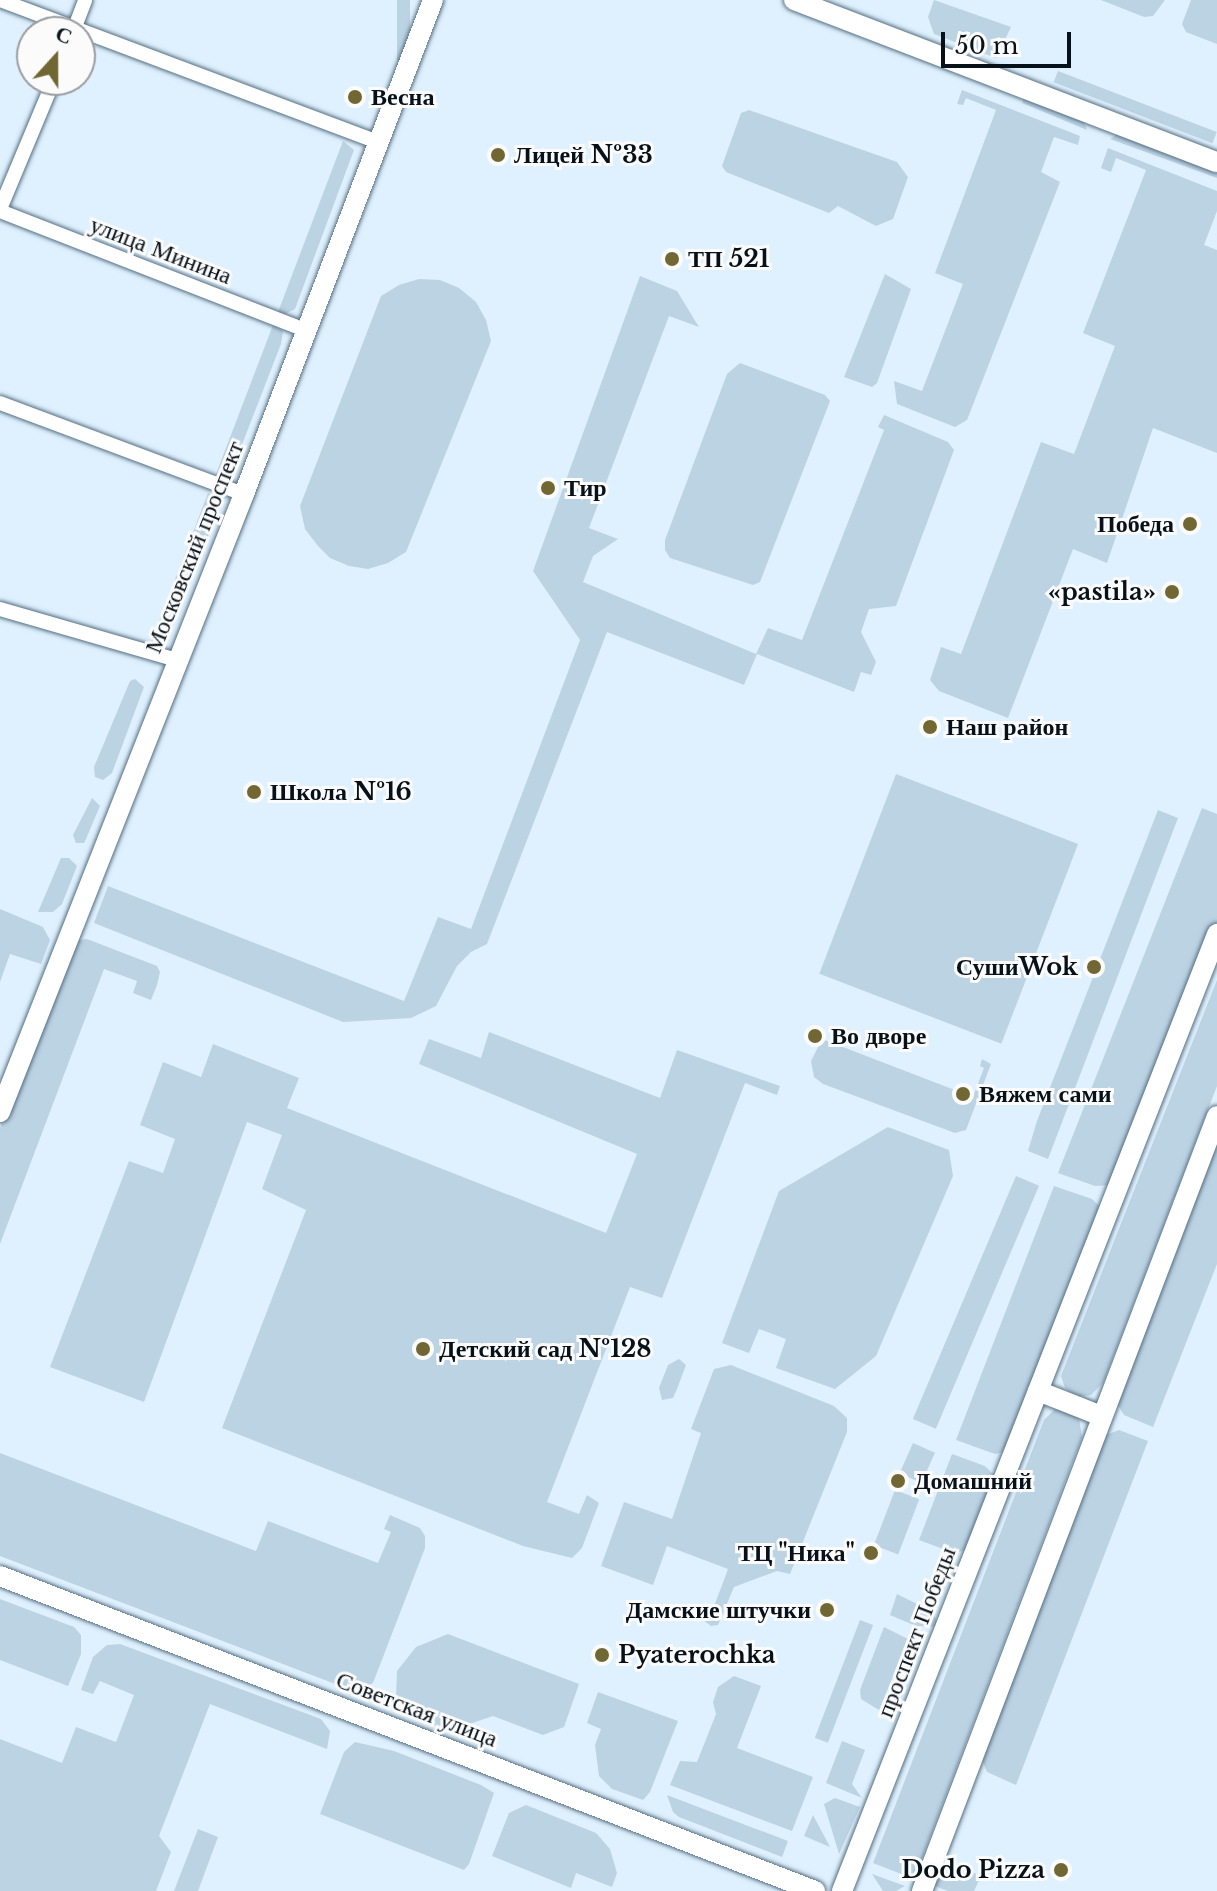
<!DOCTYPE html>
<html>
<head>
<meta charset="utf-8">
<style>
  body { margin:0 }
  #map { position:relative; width:1217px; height:1891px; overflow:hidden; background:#dff1fe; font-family:"Libre Baskerville",serif }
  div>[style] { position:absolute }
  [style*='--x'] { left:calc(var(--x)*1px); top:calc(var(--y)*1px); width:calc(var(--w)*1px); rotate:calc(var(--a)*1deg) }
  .green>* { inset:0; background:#bcd3e3; transform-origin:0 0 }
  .roads { filter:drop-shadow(0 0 2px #546e81) drop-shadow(0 0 2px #546e81) }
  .street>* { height:14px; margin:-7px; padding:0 7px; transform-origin:7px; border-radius:7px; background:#fff }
  .secondary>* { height:20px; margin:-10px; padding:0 10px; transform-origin:10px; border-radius:10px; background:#fff }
  .dots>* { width:22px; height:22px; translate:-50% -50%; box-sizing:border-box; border:4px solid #fbfbfb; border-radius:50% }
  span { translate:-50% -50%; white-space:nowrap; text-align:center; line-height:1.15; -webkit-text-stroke:6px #fbfbfb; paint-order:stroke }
  .poi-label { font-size:24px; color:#071119; font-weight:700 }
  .left { translate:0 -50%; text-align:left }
  .right { translate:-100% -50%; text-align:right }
  .street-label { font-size:24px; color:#071119 }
  .north { position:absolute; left:16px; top:16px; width:80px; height:80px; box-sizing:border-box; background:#fbfbfb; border:2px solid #999da1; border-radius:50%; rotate:21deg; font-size:22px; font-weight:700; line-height:32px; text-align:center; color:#071119 }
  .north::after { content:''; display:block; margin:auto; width:28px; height:36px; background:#716733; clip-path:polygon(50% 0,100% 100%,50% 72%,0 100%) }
  .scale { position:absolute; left:941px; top:32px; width:130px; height:36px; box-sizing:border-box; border:4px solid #071119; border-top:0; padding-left:10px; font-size:24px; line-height:28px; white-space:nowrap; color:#071119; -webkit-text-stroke:6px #fbfbfb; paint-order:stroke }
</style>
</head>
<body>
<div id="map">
  <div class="green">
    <div style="left:397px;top:0;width:13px;height:60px"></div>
    <div style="clip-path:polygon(934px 0,1011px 27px,996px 58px,934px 34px,928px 17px)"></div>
    <div style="clip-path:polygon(1101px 0,1165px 0,1153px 16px,1144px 17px)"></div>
    <div style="clip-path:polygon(1191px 0,1217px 0,1217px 44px,1186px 32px,1182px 24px)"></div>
    <div style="left:1058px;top:71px;width:170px;height:12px;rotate:21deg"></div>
    <div style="clip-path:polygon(962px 90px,1080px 136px,1078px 145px,1054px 137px,1041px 172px,1060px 182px,967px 420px,955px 427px,897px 404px,894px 381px,922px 391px,963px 284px,935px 273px,996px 110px,966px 98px,963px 105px,957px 104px)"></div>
    <div style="clip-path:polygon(1025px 95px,1083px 120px,1087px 130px,1022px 103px)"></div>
    <div style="clip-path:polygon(749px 110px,897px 162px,908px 177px,893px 219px,876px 226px,838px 206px,829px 213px,726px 172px,722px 166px,741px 113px)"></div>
    <div style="clip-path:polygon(1119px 133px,1217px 168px,1217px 178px,1110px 139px)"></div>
    <div style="clip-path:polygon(343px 141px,354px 150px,295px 309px,283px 315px,278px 312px)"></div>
    <div style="clip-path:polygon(1108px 148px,1217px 191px,1217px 211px,1204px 245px,1217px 250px,1217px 453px,1153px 428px,1107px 563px,1073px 549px,1008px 718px,939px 691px,930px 680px,941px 647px,961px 654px,1041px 442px,1074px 454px,1115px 346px,1083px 333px,1146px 170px,1116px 158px,1111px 172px,1101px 168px)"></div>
    <div style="clip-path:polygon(885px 274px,911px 289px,877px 383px,872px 387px,844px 377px)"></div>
    <div style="clip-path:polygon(640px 276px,677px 291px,699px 327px,669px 316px,589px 528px,618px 539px,593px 556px,583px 582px,756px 654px,768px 628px,802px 640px,884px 430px,878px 427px,884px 415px,948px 442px,954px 450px,896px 606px,869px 609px,861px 632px,876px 662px,871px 675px,861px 672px,854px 692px,757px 654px,744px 685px,607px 632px,487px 944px,471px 952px,457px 966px,436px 1006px,411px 1018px,343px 1022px,94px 923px,108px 886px,404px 1001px,438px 917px,471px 929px,580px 640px,533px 571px)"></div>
    <div style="clip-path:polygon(419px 279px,440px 280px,459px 288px,476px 302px,486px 320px,491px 341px,406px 552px,388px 563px,368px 569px,349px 566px,330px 558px,318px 546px,305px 529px,300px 506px,381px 296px,399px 285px)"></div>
    <div style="clip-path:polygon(273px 325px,283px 331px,281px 344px,231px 473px,216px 474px)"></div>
    <div style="clip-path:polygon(740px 363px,825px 395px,830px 401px,760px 582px,753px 585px,670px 558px,665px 550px,665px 540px,727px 374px)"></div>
    <div style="clip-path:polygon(208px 493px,219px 500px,218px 512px,166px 640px,159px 648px,150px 645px)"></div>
    <div style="clip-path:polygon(135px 679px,144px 687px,112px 773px,103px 780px,95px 777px,94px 767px,130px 681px)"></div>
    <div style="left:896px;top:774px;width:195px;height:214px;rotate:21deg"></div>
    <div style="clip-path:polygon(92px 798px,100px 806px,86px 839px,84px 843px,76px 843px,73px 835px)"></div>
    <div style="clip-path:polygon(1202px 808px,1217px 814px,1217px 924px,1112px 1185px,1095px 1186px,1058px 1173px)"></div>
    <div style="clip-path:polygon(1158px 810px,1178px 818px,1048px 1159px,1028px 1151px,1037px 1121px)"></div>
    <div style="clip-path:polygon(61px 858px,69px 858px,77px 866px,62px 904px,53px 912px,38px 912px)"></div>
    <div style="clip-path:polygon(0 909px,43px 927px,50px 940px,41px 964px,10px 954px,0 982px)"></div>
    <div style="clip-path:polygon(87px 939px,157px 966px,160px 972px,157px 985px,151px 1000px,133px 993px,137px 981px,104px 969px,0 1244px,0 1128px,72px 941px)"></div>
    <div style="clip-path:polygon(1217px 980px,1217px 1086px,1103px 1383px,1091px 1395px,1077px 1397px,1065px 1388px,1061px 1376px)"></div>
    <div style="clip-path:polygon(489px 1032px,660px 1098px,677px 1050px,780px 1086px,777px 1095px,745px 1083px,662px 1298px,630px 1287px,547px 1502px,579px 1514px,587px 1495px,599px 1503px,582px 1548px,572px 1558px,523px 1546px,222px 1428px,306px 1210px,262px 1189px,282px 1135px,247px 1122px,144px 1402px,50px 1367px,129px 1161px,163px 1173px,175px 1139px,140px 1125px,163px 1062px,201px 1077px,213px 1044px,299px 1078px,287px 1108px,606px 1233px,637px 1154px,419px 1064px,429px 1039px,481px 1058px)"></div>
    <div style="clip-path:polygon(822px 1039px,973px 1097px,984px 1068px,980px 1066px,982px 1059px,991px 1064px,966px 1130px,955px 1133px,823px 1084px,814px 1077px,811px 1061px)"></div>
    <div style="clip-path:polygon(888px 1127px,949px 1150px,953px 1176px,876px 1356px,835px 1389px,776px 1368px,786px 1339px,759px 1329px,749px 1353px,722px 1343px,779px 1191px)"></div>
    <div style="clip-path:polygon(1217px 1142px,1217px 1264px,1153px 1427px,1124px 1415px,1117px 1403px)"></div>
    <div style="left:1016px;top:1176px;width:25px;height:264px;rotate:23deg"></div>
    <div style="clip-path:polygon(1054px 1186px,1092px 1199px,1100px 1207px,1005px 1452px,995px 1454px,956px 1440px)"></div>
    <div style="clip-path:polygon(679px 1359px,686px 1365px,677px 1389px,673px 1398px,662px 1400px,659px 1388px,668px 1365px)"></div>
    <div style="clip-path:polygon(731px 1365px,834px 1406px,847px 1418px,847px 1432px,790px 1574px,777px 1571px,734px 1587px,718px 1625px,711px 1626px,703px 1620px,707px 1607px,713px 1609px,728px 1569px,667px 1546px,653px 1585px,601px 1566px,624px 1502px,672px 1519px,701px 1433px,691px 1429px,714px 1369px)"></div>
    <div style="clip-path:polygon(1056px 1408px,1072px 1411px,1079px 1418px,1082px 1437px,914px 1879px,873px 1863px,1044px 1420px)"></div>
    <div style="clip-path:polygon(1119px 1430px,1148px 1441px,1016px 1785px,987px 1772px,982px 1760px,1106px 1435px)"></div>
    <div style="left:913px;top:1443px;width:24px;height:33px;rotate:24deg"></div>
    <div style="clip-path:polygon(0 1453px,256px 1551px,268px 1521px,378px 1563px,391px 1532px,384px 1529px,390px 1515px,420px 1528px,425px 1536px,425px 1548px,373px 1683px,356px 1692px,0 1556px)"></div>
    <div style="clip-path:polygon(952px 1454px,985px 1466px,995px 1476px,971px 1549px,954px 1553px,919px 1540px)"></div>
    <div style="left:895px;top:1490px;width:26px;height:59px;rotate:21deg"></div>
    <div style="clip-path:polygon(897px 1594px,933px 1612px,939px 1627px,916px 1626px,890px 1615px)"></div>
    <div style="clip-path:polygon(0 1599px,74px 1627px,81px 1635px,81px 1654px,68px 1686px,0 1660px)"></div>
    <div style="left:860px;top:1620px;width:14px;height:126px;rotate:21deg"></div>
    <div style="clip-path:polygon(884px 1627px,912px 1641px,919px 1657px,914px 1666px,897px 1667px,879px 1710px,861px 1699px,860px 1690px)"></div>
    <div style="clip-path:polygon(448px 1634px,579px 1684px,564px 1727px,543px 1735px,493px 1716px,449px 1731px,408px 1715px,396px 1697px,397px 1671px,416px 1647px)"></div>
    <div style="clip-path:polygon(120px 1644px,321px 1719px,330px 1731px,327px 1749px,210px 1704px,159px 1836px,171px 1852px,156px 1891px,0 1891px,0 1739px,62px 1763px,76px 1727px,116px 1742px,134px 1695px,100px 1681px,93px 1694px,81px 1690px,93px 1657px,107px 1645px)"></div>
    <div style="clip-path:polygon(734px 1676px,761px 1686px,737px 1748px,813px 1777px,792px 1831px,670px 1785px,680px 1761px,697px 1762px,716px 1714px,713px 1702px,718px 1687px)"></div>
    <div style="clip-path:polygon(598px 1692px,678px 1721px,650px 1792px,643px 1800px,612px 1789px,599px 1776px,595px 1745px,601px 1729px,587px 1723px)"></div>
    <div style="clip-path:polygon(842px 1741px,865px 1750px,852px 1784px,862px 1798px,826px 1783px)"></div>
    <div style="clip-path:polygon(355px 1742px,394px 1751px,481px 1785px,494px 1793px,469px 1864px,464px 1870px,320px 1814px,344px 1752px)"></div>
    <div style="clip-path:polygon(667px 1795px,788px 1841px,782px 1857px,679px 1817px,673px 1812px)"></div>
    <div style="clip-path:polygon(835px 1798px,860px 1807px,839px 1854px,824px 1804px)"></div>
    <div style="clip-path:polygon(526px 1805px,596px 1833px,610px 1849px,617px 1873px,612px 1887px,576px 1873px,571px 1888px,492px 1856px,509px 1813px)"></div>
    <div style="clip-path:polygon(813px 1815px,830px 1847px,804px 1836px)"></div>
    <div style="clip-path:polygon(198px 1829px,218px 1837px,198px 1891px,174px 1891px)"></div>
    <div style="clip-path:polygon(951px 1862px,981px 1876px,974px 1891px,948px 1891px,935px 1886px,943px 1867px)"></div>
    <div style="clip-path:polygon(872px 1874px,905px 1886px,896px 1891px,883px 1891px)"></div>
  </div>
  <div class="roads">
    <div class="street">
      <div style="--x:0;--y:0;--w:404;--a:20.6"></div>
      <div style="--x:73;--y:32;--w:34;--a:-69"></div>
      <div style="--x:0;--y:209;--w:140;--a:-67.3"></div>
      <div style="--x:0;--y:211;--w:328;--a:21.3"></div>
      <div style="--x:0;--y:403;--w:260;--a:20.5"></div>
      <div style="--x:0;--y:609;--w:184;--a:16.1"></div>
    </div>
    <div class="secondary">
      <div style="--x:794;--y:0;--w:453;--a:21"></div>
      <div style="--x:0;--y:1112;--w:664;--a:-68.45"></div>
      <div style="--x:244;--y:494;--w:529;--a:-69.06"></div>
      <div style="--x:1038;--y:1391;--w:68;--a:21.6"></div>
      <div style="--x:0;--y:1576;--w:874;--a:21.13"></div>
      <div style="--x:842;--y:1891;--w:1028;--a:-68.6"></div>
      <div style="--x:922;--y:1891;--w:829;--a:-69.16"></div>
    </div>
  </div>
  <div class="dots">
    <div style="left:355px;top:97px;background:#716733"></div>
    <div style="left:498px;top:155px;background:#716733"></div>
    <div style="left:672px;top:259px;background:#716733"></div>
    <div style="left:548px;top:488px;background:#716733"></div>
    <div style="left:1190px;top:524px;background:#716733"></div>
    <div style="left:1172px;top:592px;background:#716733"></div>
    <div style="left:930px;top:727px;background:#716733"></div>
    <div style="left:254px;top:792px;background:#716733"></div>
    <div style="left:1094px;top:967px;background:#716733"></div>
    <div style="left:815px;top:1036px;background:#716733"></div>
    <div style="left:963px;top:1094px;background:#716733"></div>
    <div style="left:423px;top:1349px;background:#716733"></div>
    <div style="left:898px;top:1481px;background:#716733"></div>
    <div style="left:871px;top:1553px;background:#716733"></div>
    <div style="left:827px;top:1610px;background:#716733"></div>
    <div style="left:602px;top:1655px;background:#716733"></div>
    <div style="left:1061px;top:1870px;background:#716733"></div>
  </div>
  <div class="poi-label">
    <span class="left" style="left:371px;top:97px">Весна</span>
    <span class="left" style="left:514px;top:155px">Лицей №33</span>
    <span class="left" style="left:688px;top:259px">ТП 521</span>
    <span class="left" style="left:564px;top:488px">Тир</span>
    <span class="right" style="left:1174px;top:524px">Победа</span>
    <span class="right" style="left:1156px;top:592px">«pastila»</span>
    <span class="left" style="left:946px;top:727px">Наш район</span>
    <span class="left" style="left:270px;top:792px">Школа №16</span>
    <span class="right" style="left:1078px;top:967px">СушиWok</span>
    <span class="left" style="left:831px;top:1036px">Во дворе</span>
    <span class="left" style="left:979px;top:1094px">Вяжем сами</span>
    <span class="left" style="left:439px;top:1349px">Детский сад №128</span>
    <span class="left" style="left:914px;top:1481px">Домашний</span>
    <span class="right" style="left:855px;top:1553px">ТЦ "Ника"</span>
    <span class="right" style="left:811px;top:1610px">Дамские штучки</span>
    <span class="left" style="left:618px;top:1655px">Pyaterochka</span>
    <span class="right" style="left:1045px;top:1870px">Dodo Pizza</span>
  </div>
  <div class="street-label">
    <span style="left:161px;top:250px;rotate:21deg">улица Минина</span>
    <span style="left:194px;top:547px;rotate:-68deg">Московский проспект</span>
    <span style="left:916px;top:1632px;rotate:-69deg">проспект Победы</span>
    <span style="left:417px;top:1709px;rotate:21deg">Советская улица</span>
  </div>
  <div class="north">С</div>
  <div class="scale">50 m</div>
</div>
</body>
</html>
